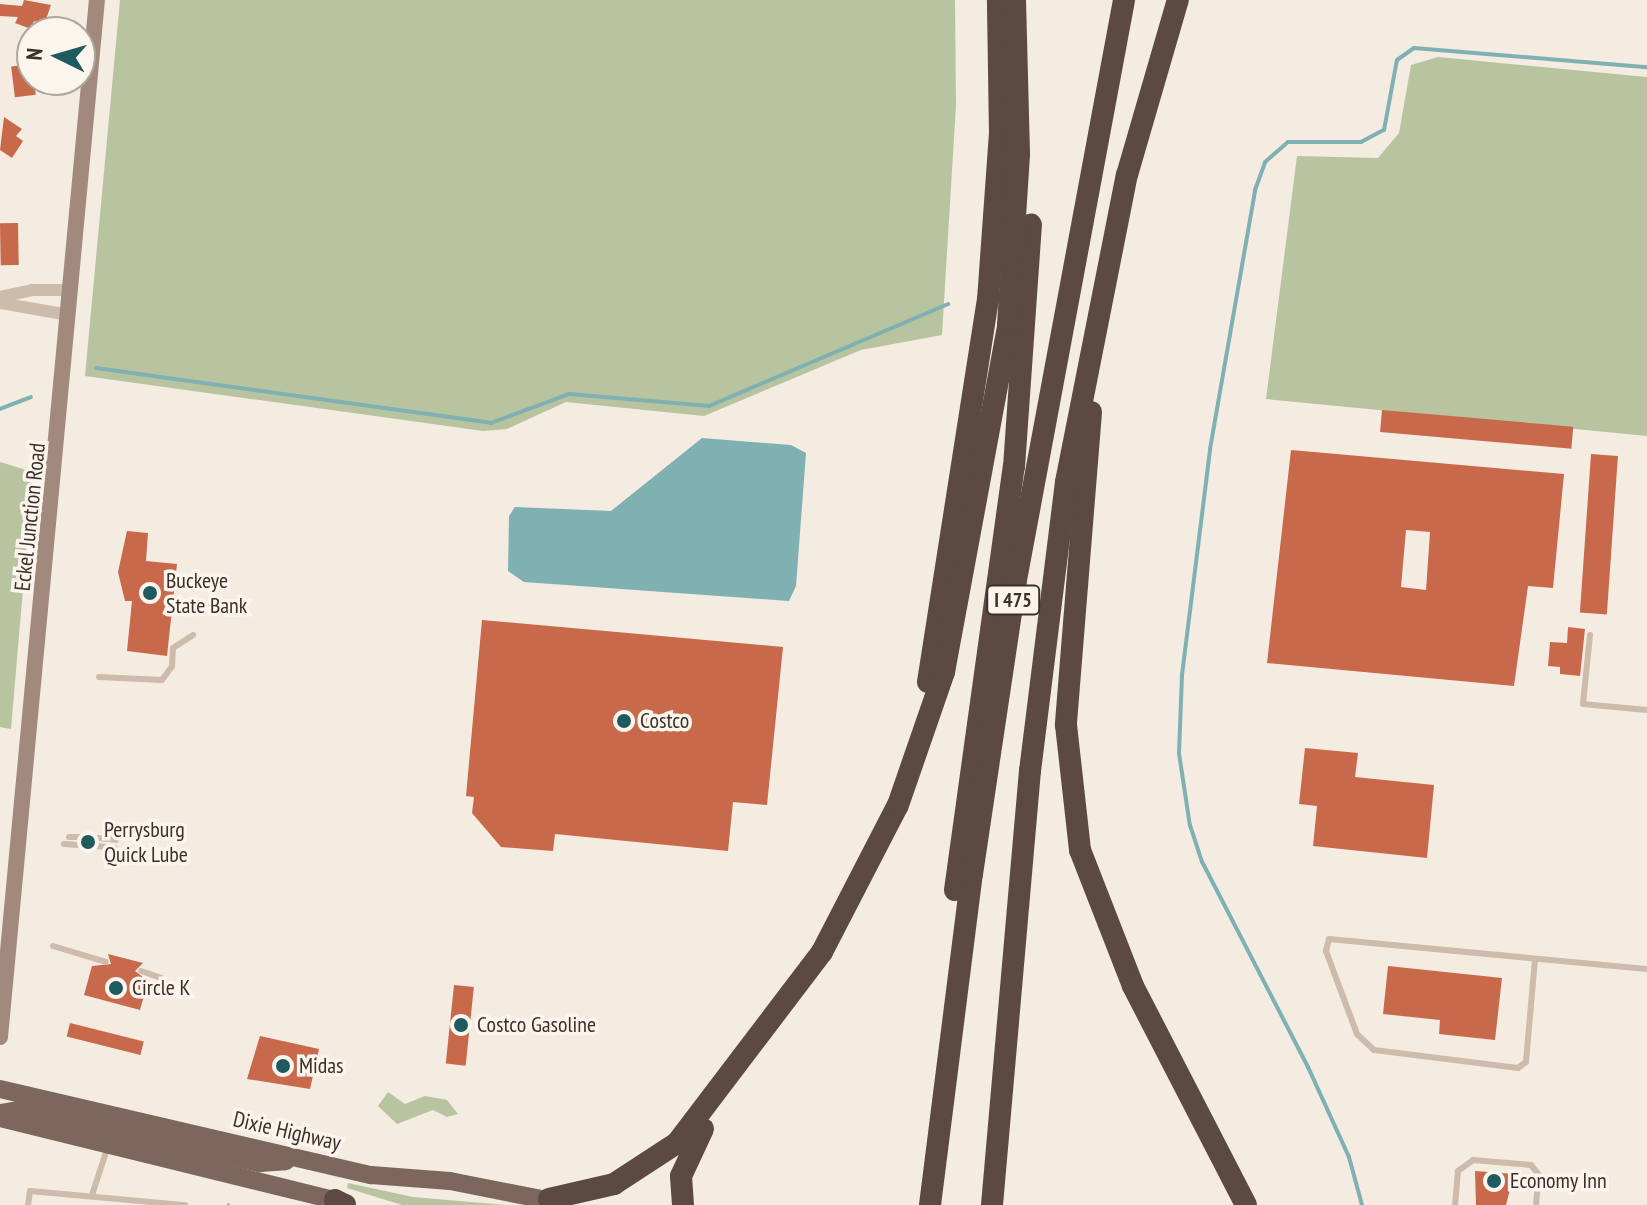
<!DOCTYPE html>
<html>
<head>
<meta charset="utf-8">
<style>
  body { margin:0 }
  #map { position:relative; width:1647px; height:1205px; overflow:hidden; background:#f4ebe1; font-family:"PT Sans Narrow",sans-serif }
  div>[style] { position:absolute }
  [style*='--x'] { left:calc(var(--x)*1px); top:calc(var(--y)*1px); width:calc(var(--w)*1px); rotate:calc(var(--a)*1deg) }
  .green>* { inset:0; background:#b8c4a0 }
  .water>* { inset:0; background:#7fb0b2 }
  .stream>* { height:4px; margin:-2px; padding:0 2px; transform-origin:2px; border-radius:2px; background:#7fb0b2 }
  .building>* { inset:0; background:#c8694b; transform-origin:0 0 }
  .path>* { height:2px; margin-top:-1px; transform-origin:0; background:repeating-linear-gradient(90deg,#b9a596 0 4px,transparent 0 8px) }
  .lane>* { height:6px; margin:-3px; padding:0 3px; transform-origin:3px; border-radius:3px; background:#cdbbac }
  .street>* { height:12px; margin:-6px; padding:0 6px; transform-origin:6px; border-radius:6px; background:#cdbbac }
  .secondary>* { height:16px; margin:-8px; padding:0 8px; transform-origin:8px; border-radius:8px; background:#a18a7d }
  .primary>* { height:18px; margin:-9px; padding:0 9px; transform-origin:9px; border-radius:9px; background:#7d675c }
  .highway>* { height:22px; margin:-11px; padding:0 11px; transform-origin:11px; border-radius:11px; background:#5c4a42 }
  .dots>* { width:22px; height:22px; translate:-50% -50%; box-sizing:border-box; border:4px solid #fbf5ee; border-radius:50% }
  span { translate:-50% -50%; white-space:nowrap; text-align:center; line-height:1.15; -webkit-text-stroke:7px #fbf5ee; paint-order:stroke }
  .shield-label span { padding:2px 6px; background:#fbf5ee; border:2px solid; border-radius:6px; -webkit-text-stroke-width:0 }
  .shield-label { font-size:20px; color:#3b302b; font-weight:700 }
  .street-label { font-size:22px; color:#3b302b }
  .poi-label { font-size:22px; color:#3b302b }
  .left { translate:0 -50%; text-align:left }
  .north { position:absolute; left:16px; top:16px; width:80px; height:80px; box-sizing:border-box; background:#fbf5ee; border:2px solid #aea6a0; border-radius:50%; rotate:275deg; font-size:22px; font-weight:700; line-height:32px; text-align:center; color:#3b302b }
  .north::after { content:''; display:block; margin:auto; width:28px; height:36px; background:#1f5a5e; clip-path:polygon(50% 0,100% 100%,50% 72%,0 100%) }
</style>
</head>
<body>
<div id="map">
  <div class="green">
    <div style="clip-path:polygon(120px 0,955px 0,956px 105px,942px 335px,861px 350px,704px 416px,566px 402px,507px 429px,483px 431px,85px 376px)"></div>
    <div style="clip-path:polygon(1438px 57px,1647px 77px,1647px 436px,1266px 399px,1297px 156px,1378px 158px,1399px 133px,1411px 65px)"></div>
    <div style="clip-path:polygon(0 462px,33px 472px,11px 729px,0 727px)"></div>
    <div style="clip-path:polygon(388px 1092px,405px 1104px,425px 1096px,447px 1100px,458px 1114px,447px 1117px,433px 1110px,397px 1124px,378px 1106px)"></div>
    <div style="clip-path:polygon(348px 1183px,413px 1197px,506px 1205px,402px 1205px,347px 1188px)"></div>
  </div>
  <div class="water">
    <div style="clip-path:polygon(702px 438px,791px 445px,806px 453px,796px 586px,789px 601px,524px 582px,508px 571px,509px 516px,515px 507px,611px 511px)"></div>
  </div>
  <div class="stream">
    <div style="--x:96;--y:368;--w:399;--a:7.9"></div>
    <div style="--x:491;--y:423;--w:83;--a:-20.4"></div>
    <div style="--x:569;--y:394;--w:141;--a:4.9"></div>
    <div style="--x:709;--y:406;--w:260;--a:-23.1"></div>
    <div style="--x:0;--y:409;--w:33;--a:-21"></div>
    <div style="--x:1362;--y:1205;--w:50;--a:-105.2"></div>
    <div style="--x:1349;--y:1157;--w:99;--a:-114.5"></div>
    <div style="--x:1308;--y:1067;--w:231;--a:-117.3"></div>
    <div style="--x:1202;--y:862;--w:38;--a:-108"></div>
    <div style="--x:1190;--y:826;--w:74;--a:-98.6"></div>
    <div style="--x:1179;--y:753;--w:78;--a:-87.8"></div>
    <div style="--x:1182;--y:675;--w:228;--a:-82.9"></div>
    <div style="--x:1210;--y:449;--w:263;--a:-80.1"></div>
    <div style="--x:1255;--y:190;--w:30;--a:-70"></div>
    <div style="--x:1265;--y:162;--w:30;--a:-41"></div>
    <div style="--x:1288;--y:142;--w:73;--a:0"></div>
    <div style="--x:1361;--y:142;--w:26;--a:-28"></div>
    <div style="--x:1384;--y:130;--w:71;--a:-79.5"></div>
    <div style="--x:1397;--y:60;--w:21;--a:-35"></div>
    <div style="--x:1414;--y:48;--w:234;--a:4.7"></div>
  </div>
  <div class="building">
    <div style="clip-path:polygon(24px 0,51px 5px,44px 25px,34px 21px,31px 29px,15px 23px,18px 17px,0 16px,0 4px,22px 6px)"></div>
    <div style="left:32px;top:64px;width:31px;height:21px;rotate:83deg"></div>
    <div style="clip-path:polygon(4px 117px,22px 129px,16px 136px,23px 141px,12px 158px,0 150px)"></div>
    <div style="left:18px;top:223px;width:42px;height:18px;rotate:89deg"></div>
    <div style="left:1382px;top:410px;width:192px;height:22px;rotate:5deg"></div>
    <div style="clip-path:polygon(evenodd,1291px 450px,1564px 474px,1553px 588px,1528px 586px,1514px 686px,1267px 663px,1291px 450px,1406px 530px,1430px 532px,1426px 590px,1401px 587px,1406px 530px)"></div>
    <div style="left:1591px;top:454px;width:27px;height:159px;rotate:4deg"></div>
    <div style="clip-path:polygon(127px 531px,148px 533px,146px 561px,177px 564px,167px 656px,127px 651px,132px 601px,125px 601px,118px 572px)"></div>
    <div style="clip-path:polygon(482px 620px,783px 647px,767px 805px,733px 802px,728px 851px,555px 834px,553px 851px,501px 847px,472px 813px,474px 797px,466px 796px)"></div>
    <div style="clip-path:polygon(1568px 627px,1585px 629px,1580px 676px,1560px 674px,1560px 667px,1548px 666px,1550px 642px,1567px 643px)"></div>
    <div style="clip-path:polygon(1305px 748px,1358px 753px,1355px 777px,1434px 785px,1427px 858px,1313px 846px,1317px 806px,1299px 804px)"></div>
    <div style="clip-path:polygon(108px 954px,143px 963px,135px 971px,148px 981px,140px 1010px,84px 995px,92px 966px,111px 964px)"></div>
    <div style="clip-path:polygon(1388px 966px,1502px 978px,1495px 1040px,1439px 1034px,1440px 1020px,1383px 1014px)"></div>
    <div style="left:454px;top:985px;width:20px;height:79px;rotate:6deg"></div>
    <div style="left:70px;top:1023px;width:76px;height:14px;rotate:14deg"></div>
    <div style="clip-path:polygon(260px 1036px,319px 1049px,310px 1089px,247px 1079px)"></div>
    <div style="clip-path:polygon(1475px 1171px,1514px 1174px,1506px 1205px,1476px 1205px)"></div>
  </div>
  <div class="path">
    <div style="--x:227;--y:1204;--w:3;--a:18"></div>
  </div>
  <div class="lane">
    <div style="--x:1590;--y:635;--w:69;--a:95.8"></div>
    <div style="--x:1583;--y:704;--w:64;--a:5.4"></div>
    <div style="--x:99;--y:677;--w:63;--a:2.7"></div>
    <div style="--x:162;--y:680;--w:17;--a:-54"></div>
    <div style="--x:172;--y:666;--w:18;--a:-87"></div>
    <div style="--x:173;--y:648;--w:24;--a:-33"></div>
    <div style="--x:69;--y:837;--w:10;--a:0"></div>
    <div style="--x:98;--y:838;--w:18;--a:6"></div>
    <div style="--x:64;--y:844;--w:15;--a:4"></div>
    <div style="--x:97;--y:846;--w:18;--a:6"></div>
    <div style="--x:53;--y:946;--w:55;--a:16.8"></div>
    <div style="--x:1535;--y:959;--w:103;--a:95"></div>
    <div style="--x:1526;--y:1062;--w:10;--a:143"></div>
    <div style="--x:1518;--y:1068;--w:145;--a:-172.9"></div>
    <div style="--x:1374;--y:1050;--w:23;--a:-137"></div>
    <div style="--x:1357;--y:1034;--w:89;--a:-110.5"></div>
    <div style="--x:1326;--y:951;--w:12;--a:-76"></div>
    <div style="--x:1329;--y:939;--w:319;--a:5.4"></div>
    <div style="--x:141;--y:971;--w:21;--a:19"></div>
    <div style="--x:92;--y:1195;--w:48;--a:-71.9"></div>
    <div style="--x:28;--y:1205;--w:14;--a:-82"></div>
    <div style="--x:30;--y:1191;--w:156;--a:5.2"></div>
    <div style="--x:1455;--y:1205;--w:34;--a:-85"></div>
    <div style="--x:1458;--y:1171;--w:19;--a:-36"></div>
    <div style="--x:1473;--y:1160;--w:58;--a:4.9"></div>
    <div style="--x:1531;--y:1165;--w:13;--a:51"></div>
    <div style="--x:1539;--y:1175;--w:30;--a:96"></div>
  </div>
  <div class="street">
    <div style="--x:0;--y:297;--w:33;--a:-12"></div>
    <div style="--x:32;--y:290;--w:39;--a:0"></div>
    <div style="--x:0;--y:303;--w:70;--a:9.9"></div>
  </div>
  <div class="secondary">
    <div style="--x:0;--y:1037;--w:1042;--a:-84.66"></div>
  </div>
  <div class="primary">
    <div style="--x:0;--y:1089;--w:381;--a:13.1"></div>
    <div style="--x:371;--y:1175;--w:79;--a:4.3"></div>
    <div style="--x:450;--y:1181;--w:113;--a:11.2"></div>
    <div style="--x:0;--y:1113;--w:18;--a:-9"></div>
    <div style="--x:18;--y:1110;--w:248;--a:12.4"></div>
    <div style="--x:260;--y:1163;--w:26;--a:-4"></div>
    <div style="--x:0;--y:1118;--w:357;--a:13.8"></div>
  </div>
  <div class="highway">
    <div style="--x:1091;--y:412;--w:314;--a:94.6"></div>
    <div style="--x:1066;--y:725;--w:126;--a:83.6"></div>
    <div style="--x:1080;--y:850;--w:146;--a:68.7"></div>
    <div style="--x:1133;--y:986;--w:246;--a:62.7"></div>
    <div style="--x:928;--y:682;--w:387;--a:-81.1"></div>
    <div style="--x:988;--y:300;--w:166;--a:-85.9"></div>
    <div style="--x:1000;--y:134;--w:134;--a:-90.9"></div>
    <div style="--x:955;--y:890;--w:427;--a:-82.1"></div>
    <div style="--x:1014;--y:467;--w:243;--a:-86"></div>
    <div style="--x:549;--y:1199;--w:67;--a:-13"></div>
    <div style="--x:614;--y:1184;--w:75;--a:-33.1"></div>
    <div style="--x:677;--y:1143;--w:240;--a:-52.8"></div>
    <div style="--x:822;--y:952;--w:165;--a:-62.7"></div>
    <div style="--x:898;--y:805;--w:141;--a:-70.9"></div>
    <div style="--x:944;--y:672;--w:353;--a:-79.5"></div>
    <div style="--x:1008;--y:325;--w:172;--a:-86.3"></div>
    <div style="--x:1019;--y:153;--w:153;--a:-91.5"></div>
    <div style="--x:335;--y:1200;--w:11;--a:27"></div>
    <div style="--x:683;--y:1205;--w:29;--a:-94"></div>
    <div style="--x:681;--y:1176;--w:52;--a:-64.9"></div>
    <div style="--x:930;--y:1205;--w:334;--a:-82.8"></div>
    <div style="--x:972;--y:874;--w:297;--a:-81.5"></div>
    <div style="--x:1016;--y:580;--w:590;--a:-79.45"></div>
    <div style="--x:992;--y:1205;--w:436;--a:-85"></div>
    <div style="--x:1030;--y:771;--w:291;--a:-82.9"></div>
    <div style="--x:1066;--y:482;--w:313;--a:-78.8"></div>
    <div style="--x:1127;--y:175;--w:182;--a:-73.8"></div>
  </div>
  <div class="dots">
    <div style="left:150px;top:593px;background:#1f5a5e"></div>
    <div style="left:624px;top:721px;background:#1f5a5e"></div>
    <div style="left:88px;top:842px;background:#1f5a5e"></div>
    <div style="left:116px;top:988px;background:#1f5a5e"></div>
    <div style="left:461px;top:1025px;background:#1f5a5e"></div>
    <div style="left:283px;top:1066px;background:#1f5a5e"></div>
    <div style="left:1494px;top:1181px;background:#1f5a5e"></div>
  </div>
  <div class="shield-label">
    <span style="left:1013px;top:600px">I 475</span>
  </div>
  <div class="street-label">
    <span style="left:30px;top:517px;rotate:-84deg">Eckel Junction Road</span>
    <span style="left:287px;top:1131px;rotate:13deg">Dixie Highway</span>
  </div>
  <div class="poi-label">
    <span class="left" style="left:166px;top:593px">Buckeye<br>State Bank</span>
    <span class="left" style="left:640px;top:721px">Costco</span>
    <span class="left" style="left:104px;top:842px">Perrysburg<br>Quick Lube</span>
    <span class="left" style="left:132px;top:988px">Circle K</span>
    <span class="left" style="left:477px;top:1025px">Costco Gasoline</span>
    <span class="left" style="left:299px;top:1066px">Midas</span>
    <span class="left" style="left:1510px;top:1181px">Economy Inn</span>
  </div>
  <div class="north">N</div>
</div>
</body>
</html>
